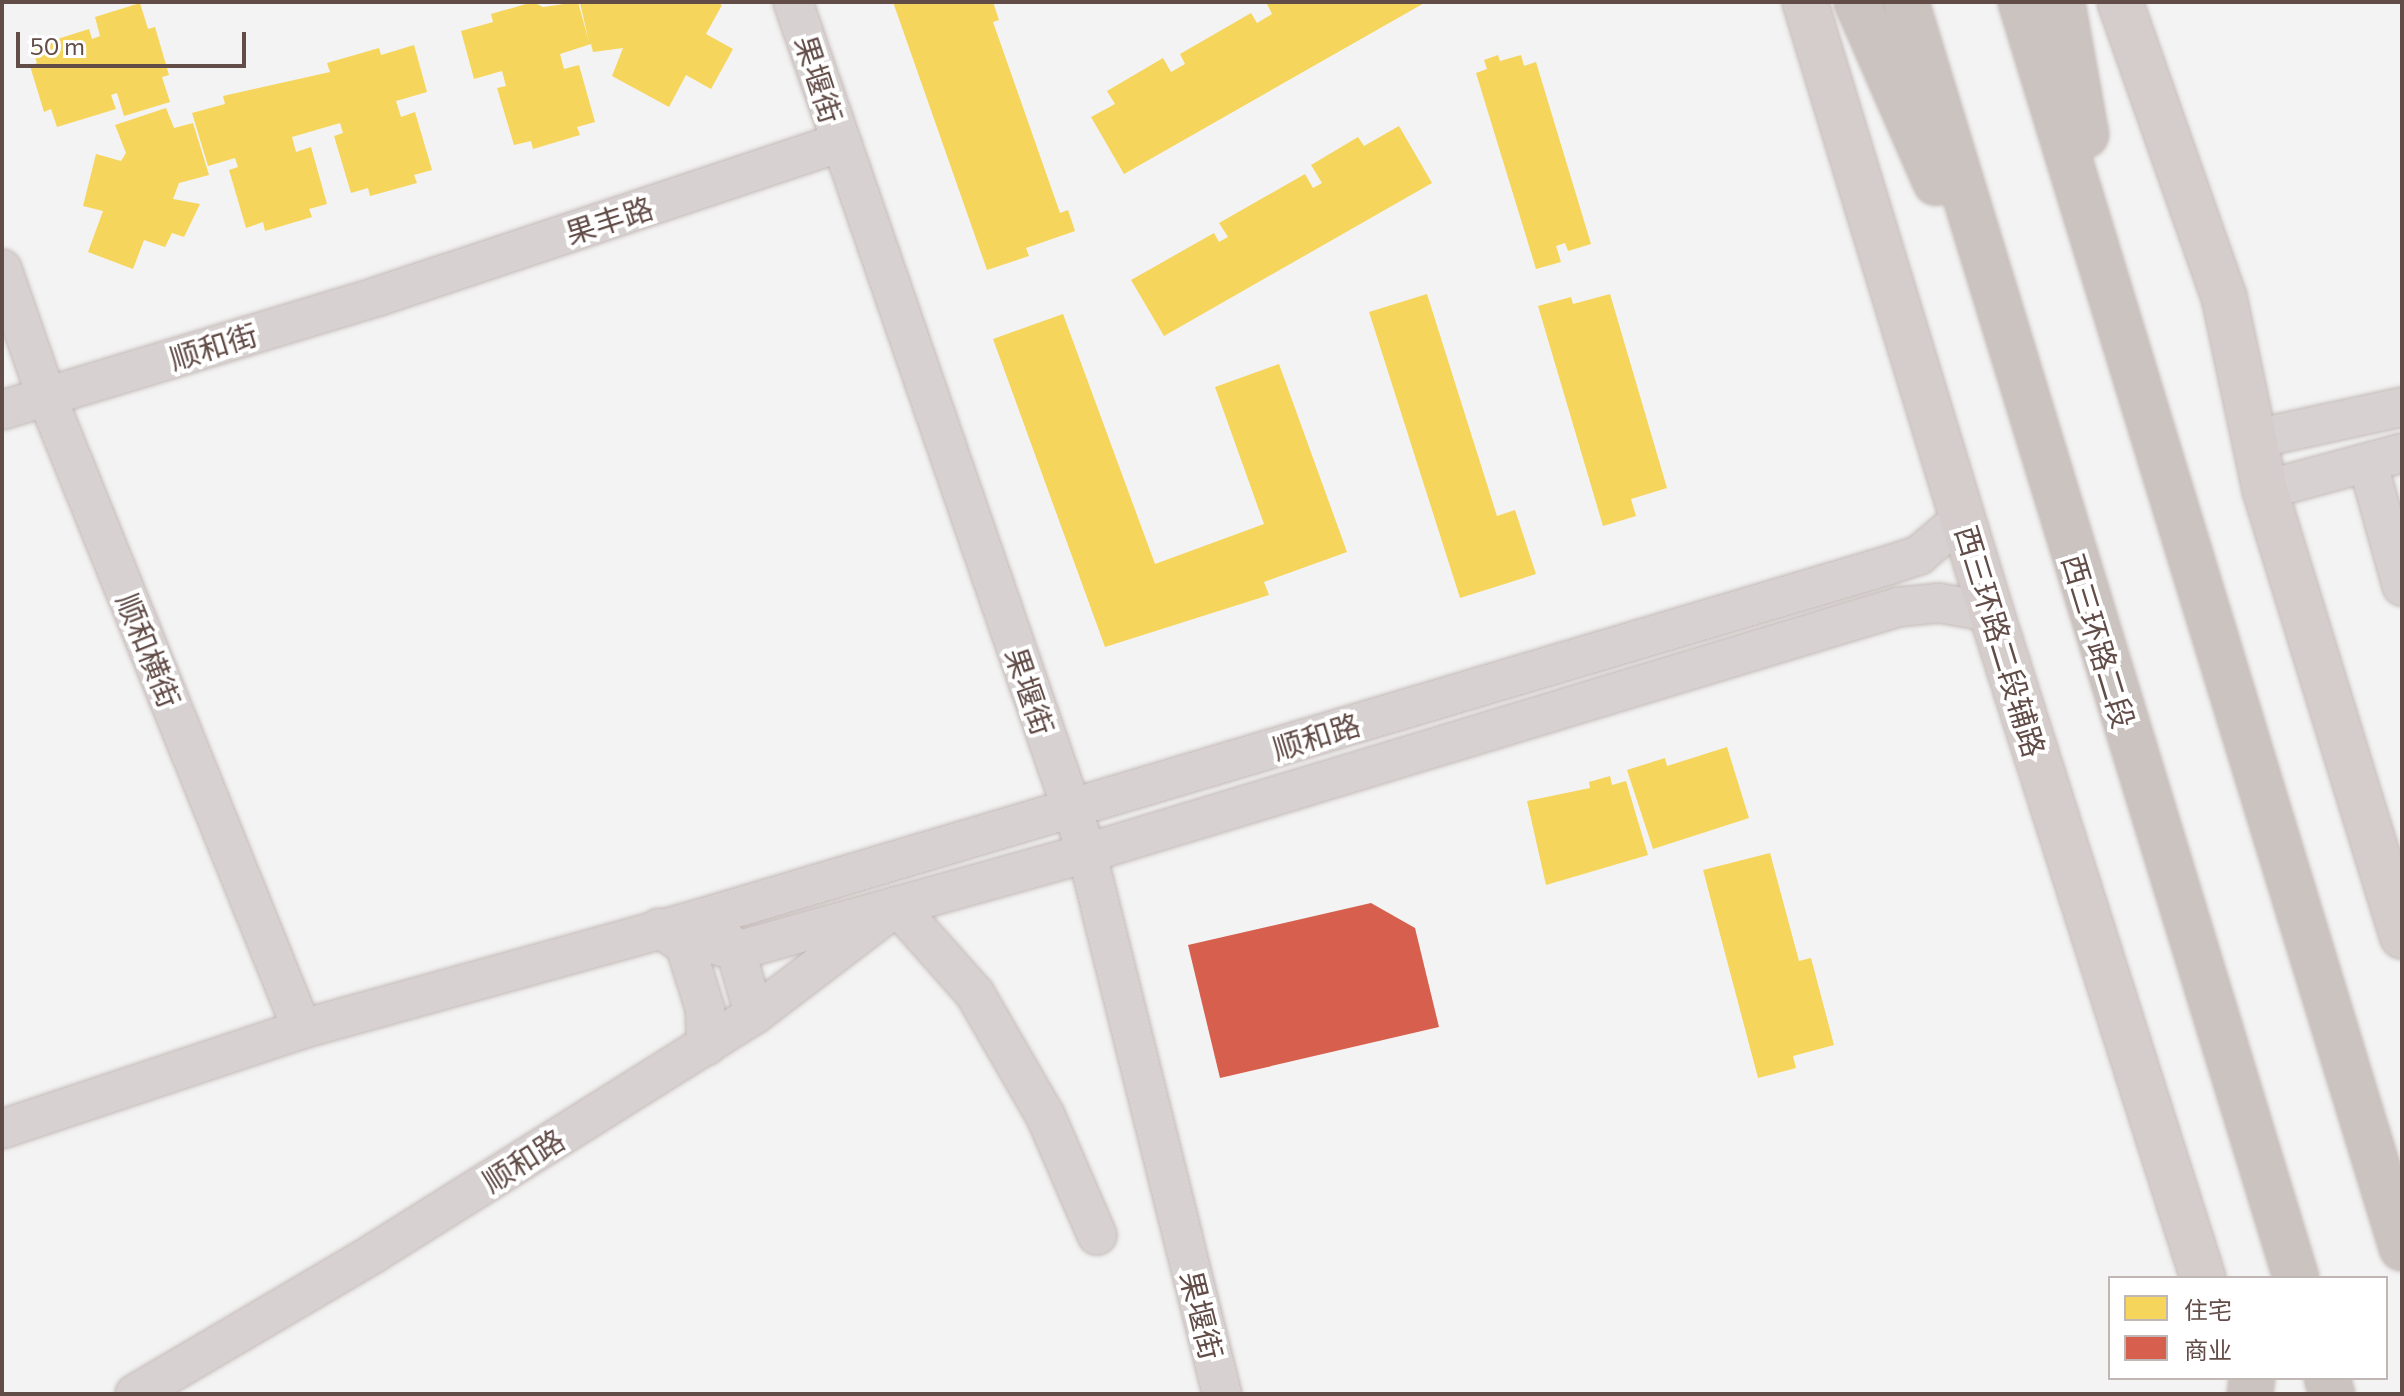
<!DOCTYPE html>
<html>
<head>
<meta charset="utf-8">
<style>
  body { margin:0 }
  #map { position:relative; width:2404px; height:1396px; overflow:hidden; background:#f3f3f3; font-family:Commissioner,"Noto Sans SC",sans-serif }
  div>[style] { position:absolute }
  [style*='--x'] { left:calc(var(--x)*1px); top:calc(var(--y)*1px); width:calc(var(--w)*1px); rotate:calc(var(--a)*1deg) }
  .homes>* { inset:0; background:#f6d55c }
  .shops>* { inset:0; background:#d6604d }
  .roads { filter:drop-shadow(0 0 2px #c3b9b6) drop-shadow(0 0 2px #c3b9b6) }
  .minor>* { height:38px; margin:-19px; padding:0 19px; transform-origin:19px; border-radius:19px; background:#d7d2d1 }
  .major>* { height:44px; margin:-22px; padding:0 22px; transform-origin:22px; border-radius:22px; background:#d4cdcb }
  .highway>* { height:44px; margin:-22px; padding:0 22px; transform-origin:22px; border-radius:22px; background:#cbc3c0 }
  span { translate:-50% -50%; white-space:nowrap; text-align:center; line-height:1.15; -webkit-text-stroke:8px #fff; paint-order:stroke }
  .street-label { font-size:30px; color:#624c47 }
  .frame { position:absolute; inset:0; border:4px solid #624c47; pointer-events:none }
  .legend { position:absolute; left:2108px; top:1276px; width:280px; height:104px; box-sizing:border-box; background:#fff; border:2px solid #c0b7b5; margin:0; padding:10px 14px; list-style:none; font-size:24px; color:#624c47 }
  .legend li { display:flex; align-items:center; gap:16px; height:40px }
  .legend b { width:40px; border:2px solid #c0b7b5 }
  .scale { position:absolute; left:16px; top:32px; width:230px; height:36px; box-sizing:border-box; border:4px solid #624c47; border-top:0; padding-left:10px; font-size:24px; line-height:28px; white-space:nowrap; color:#624c47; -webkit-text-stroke:6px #fff; paint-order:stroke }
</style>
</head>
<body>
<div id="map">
  <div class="homes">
    <div style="clip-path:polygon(533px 2px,543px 7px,578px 2px,589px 42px,580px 3px,716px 2px,722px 5px,706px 34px,733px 49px,711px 89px,686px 75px,669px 107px,612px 76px,623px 48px,593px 52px,591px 44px,560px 54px,564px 69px,579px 65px,595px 122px,577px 127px,580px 135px,533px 149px,531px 141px,514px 145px,497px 88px,506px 86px,502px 71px,474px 79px,461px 31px,493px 22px,491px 14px)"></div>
    <div style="clip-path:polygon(893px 2px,993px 2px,999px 20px,993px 22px,1060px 213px,1068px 210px,1075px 231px,1026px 248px,1029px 256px,987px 270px)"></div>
    <div style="clip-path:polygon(1266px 2px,1426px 2px,1124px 174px,1091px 117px,1115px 104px,1107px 91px,1163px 58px,1171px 72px,1185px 64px,1180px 54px,1251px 13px,1257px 23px,1272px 14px)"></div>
    <div style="clip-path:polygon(140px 3px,148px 29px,155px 27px,169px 75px,162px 77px,170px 102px,124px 116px,117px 93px,111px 95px,116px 109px,57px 127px,51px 109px,44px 112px,30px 66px,37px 63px,32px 47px,89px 29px,92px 39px,100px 36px,95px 17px)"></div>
    <div style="clip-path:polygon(414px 45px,427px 92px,396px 101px,401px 117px,415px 112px,432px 170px,414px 175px,417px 183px,370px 196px,368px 188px,351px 193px,334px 136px,343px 133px,340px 123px,292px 137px,296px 152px,311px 147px,327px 204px,309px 209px,312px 217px,265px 231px,263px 222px,246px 228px,229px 170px,238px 167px,235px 158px,208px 166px,192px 113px,225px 104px,223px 96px,330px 72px,327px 63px,379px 48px,381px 55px)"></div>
    <div style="clip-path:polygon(1498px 55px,1500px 61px,1521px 55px,1524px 66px,1536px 62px,1591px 244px,1568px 251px,1565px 243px,1556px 246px,1561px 262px,1536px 269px,1476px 73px,1487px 69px,1484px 60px)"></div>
    <div style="clip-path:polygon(166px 108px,174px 128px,193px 123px,209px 175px,179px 183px,173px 199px,200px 204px,184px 237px,172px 233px,165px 247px,144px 240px,133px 269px,88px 252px,103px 211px,83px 206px,96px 154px,121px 161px,126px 153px,115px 125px)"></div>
    <div style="clip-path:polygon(1399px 126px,1432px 183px,1164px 336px,1131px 280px,1214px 233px,1219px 242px,1228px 237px,1219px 223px,1305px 174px,1313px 188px,1322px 183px,1311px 165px,1358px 137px,1364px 146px)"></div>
    <div style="clip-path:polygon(1427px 294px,1497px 516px,1515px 510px,1536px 574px,1460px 598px,1369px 312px)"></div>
    <div style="clip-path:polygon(1610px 294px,1667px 488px,1631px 499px,1636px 516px,1603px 526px,1538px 306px,1571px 297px,1573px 304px)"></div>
    <div style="clip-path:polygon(1063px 314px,1155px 564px,1264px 524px,1215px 387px,1279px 364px,1347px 552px,1264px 582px,1269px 595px,1105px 647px,993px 339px)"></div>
    <div style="clip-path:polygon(1727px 747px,1749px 818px,1653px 849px,1627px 770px,1665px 758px,1667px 766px)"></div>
    <div style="clip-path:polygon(1610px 776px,1612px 785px,1626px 781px,1648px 855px,1546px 885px,1527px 801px,1590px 788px,1589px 782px)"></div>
    <div style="clip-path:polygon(1770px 853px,1799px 961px,1811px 958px,1834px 1045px,1793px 1056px,1796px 1068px,1758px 1078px,1703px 870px)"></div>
  </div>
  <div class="shops">
    <div style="clip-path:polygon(1371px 903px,1415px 928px,1439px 1027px,1220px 1078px,1188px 945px)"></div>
  </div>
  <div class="roads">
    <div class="minor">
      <div style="--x:793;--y:2;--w:900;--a:70.94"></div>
      <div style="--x:1087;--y:853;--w:558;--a:75.99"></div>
      <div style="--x:2;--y:269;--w:133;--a:70.8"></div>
      <div style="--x:46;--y:395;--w:684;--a:68.01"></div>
      <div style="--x:2;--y:410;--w:394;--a:-16.8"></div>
      <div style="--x:379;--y:296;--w:486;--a:-18.4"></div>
      <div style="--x:2254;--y:439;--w:151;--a:-12.2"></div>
      <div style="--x:2368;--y:464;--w:127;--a:74.4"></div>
      <div style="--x:2265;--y:490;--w:142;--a:-15.1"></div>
      <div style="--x:659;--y:928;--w:31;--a:33"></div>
      <div style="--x:685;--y:945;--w:67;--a:72.6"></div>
      <div style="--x:705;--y:1009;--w:37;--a:88"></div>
      <div style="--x:663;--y:929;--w:76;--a:16.8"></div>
      <div style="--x:736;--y:951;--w:364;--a:-15.6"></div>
      <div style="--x:1087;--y:853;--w:847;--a:-16.87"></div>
      <div style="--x:1898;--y:607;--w:41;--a:-5.6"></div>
      <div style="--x:1939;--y:603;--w:53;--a:9.8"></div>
      <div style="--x:718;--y:931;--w:27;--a:48"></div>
      <div style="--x:736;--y:951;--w:66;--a:74.3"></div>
      <div style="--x:2;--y:1129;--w:316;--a:-18.4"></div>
      <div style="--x:302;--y:1029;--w:415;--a:-15.5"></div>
      <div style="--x:702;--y:918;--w:1235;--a:-16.56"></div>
      <div style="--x:1886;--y:566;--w:35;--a:-18"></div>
      <div style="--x:1919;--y:555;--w:57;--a:-40.1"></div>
      <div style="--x:135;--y:1394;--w:277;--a:-30.5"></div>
      <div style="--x:374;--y:1253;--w:448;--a:-32.1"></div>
      <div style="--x:754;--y:1015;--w:180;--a:-37.3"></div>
      <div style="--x:897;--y:906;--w:118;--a:48.4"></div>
      <div style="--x:975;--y:994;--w:140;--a:60"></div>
      <div style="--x:1045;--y:1115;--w:131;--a:66.6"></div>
    </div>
    <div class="major">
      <div style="--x:1805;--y:2;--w:638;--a:73.04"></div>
      <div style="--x:1991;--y:612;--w:699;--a:72.34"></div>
      <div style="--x:2120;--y:2;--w:313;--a:70.6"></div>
      <div style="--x:2224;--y:297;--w:197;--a:78"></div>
      <div style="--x:2265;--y:490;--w:467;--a:72.9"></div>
    </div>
    <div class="highway">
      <div style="--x:1857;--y:2;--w:197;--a:66.4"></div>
      <div style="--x:1906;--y:2;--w:1334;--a:73"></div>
      <div style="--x:2021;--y:2;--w:1303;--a:73"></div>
      <div style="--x:2062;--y:2;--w:135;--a:79.8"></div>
      <div style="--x:2327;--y:1378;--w:17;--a:73"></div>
      <div style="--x:2250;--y:1394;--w:16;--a:-83"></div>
    </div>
  </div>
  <div class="street-label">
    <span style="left:819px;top:79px;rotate:72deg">果堰街</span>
    <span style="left:609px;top:220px;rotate:-18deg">果丰路</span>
    <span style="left:213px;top:346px;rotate:-17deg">顺和街</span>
    <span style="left:2001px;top:641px;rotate:73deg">西三环路二段辅路</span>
    <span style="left:2099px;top:641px;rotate:73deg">西三环路二段</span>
    <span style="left:149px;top:650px;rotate:68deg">顺和横街</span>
    <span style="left:1030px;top:691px;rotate:71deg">果堰街</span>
    <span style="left:1316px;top:736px;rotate:-17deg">顺和路</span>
    <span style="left:523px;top:1160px;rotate:-32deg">顺和路</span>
    <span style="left:1202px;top:1315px;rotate:76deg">果堰街</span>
  </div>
  <div class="frame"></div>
  <ul class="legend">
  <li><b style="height:22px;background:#f6d55c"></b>住宅</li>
  <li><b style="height:22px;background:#d6604d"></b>商业</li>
  </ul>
  <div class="scale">50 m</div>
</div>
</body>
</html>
